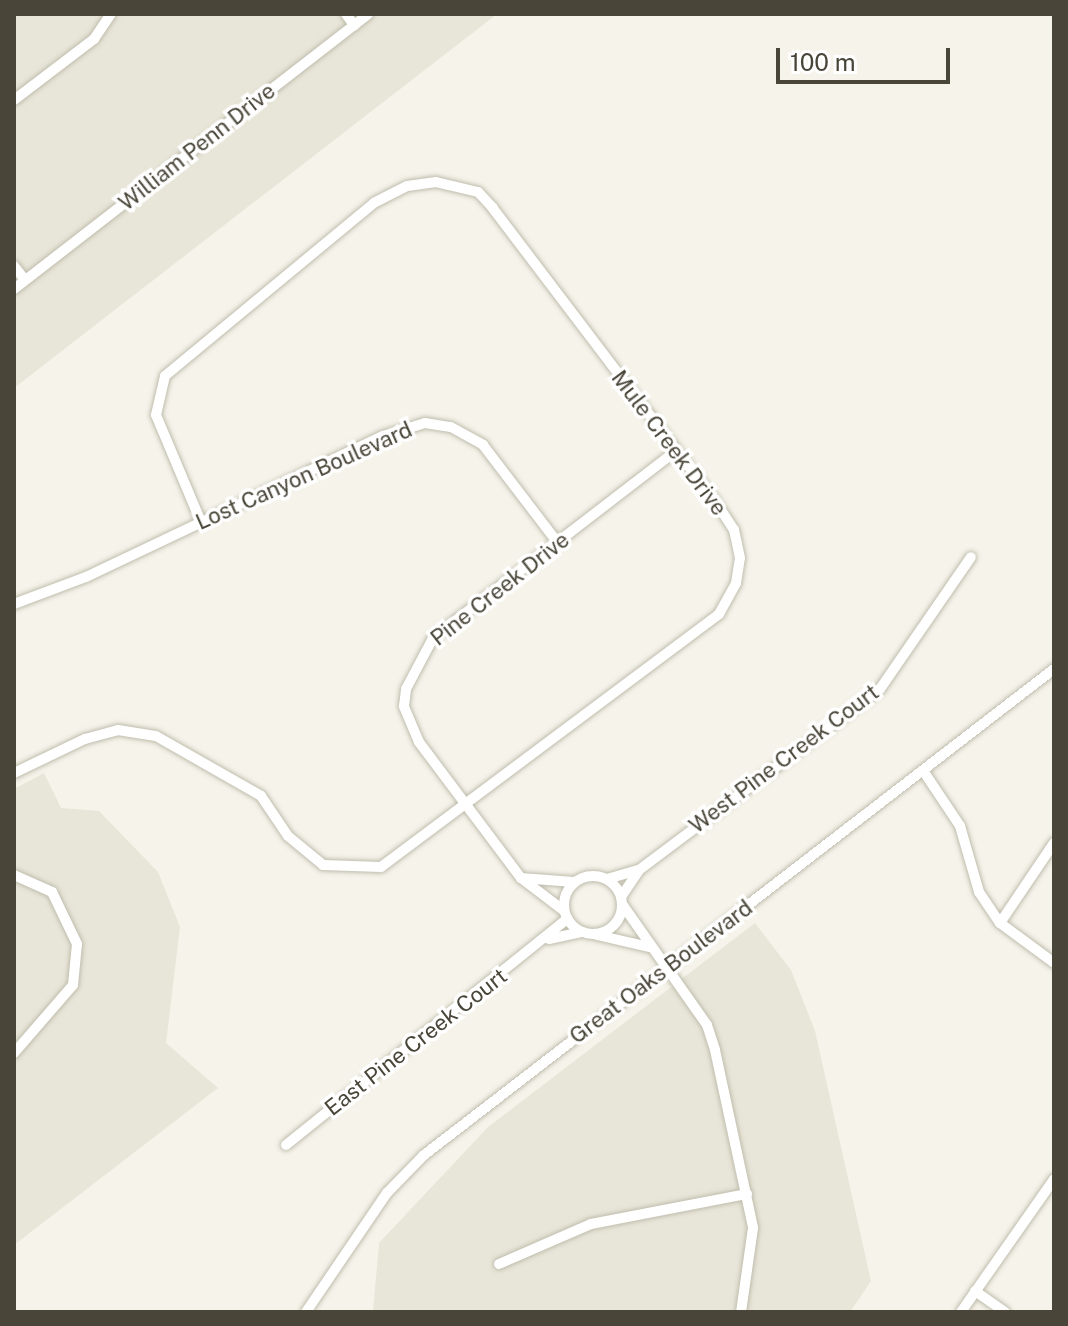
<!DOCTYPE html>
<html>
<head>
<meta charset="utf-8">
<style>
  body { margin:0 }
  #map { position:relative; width:1068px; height:1326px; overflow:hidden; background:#f5f3ea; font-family:"Public Sans",sans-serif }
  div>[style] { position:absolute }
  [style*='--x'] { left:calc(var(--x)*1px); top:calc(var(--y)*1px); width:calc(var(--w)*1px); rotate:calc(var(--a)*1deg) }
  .residential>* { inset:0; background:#e8e6d9 }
  .roads { filter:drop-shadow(0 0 2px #c0bdad) drop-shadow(0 0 2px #c0bdad) }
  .minor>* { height:10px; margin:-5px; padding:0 5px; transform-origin:5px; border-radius:5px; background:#fff }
  .minor>.ring { margin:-5px; padding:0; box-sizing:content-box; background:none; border:10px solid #fff; border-radius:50% }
  span { translate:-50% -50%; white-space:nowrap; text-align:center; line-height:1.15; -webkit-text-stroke:7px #fff; paint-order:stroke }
  .street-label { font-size:22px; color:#494538 }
  .frame { position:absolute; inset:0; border:16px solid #494538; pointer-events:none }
  .scale { position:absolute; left:776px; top:48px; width:174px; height:36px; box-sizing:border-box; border:4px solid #494538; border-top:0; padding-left:10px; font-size:24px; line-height:28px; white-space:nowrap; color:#494538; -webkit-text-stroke:6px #fff; paint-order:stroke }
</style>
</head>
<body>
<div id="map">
  <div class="residential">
    <div style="clip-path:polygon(14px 14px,497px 14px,14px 388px)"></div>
    <div style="clip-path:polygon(44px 773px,61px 808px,99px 811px,158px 872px,180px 927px,166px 1043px,218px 1088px,14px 1245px,14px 789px)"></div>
    <div style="clip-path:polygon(755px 923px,791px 970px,815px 1031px,871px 1281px,850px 1312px,373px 1312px,379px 1243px,488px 1127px)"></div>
  </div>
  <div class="roads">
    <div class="minor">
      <div style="--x:346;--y:14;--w:14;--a:54"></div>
      <div style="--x:14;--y:100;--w:101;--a:-37.3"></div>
      <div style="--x:94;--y:39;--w:30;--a:-56"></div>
      <div style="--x:14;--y:266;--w:18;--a:52"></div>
      <div style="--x:14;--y:289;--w:448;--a:-37.8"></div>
      <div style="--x:14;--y:604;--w:77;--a:-20.6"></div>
      <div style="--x:86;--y:577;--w:329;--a:-25.4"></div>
      <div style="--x:383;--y:436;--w:44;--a:-17.2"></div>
      <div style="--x:425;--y:423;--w:26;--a:9"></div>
      <div style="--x:451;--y:427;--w:37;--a:29"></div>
      <div style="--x:483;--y:445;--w:123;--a:52.6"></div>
      <div style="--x:924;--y:772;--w:65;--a:56.3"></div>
      <div style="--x:960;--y:826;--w:69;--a:73.9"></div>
      <div style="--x:979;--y:892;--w:37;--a:56"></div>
      <div style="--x:1000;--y:923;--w:67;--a:36.5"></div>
      <div style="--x:14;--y:773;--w:79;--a:-25.6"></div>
      <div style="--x:85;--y:739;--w:34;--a:-15"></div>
      <div style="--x:118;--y:730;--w:38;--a:9"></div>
      <div style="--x:156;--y:736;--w:121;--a:29.7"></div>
      <div style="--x:261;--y:796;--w:48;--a:56"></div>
      <div style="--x:288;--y:836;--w:45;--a:39.6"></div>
      <div style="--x:323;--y:865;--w:58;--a:2"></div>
      <div style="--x:381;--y:867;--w:422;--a:-36.8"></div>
      <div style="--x:719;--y:614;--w:35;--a:-61"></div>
      <div style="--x:736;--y:583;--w:25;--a:-81"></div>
      <div style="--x:740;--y:558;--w:29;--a:-102"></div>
      <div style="--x:734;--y:530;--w:35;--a:-123"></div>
      <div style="--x:715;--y:501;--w:368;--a:-127.2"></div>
      <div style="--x:493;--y:208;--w:22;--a:-133"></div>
      <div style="--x:478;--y:192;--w:43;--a:-166.6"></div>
      <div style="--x:436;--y:182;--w:29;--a:172"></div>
      <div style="--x:407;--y:186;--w:37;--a:153"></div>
      <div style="--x:374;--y:203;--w:271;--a:140.4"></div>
      <div style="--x:165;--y:376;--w:40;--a:103"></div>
      <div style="--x:156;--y:415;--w:116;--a:67.2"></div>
      <div style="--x:14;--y:875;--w:42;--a:24.1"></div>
      <div style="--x:52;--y:892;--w:58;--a:64.3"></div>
      <div style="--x:77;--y:944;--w:41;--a:95.6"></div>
      <div style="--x:73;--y:985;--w:90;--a:130.9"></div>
      <div class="ring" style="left:564px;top:876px;width:48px;height:48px"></div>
      <div style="--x:521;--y:878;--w:53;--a:4.3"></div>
      <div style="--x:607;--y:879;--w:33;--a:-16"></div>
      <div style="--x:621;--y:897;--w:32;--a:-56"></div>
      <div style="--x:639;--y:870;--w:301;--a:-36.9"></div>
      <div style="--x:880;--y:689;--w:160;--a:-55.4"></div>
      <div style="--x:622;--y:904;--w:148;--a:54.9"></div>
      <div style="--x:707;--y:1025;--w:26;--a:72"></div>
      <div style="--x:715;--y:1050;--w:182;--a:77.9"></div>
      <div style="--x:753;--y:1228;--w:85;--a:98.1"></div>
      <div style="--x:563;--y:910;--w:53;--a:-142.7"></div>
      <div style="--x:521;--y:878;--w:170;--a:-126.9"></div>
      <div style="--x:419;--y:742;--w:39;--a:-113"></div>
      <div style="--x:404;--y:706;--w:17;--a:-83"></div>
      <div style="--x:406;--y:689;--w:58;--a:-62.1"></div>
      <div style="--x:433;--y:638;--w:307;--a:-37.6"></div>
      <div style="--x:1000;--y:923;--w:97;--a:-56"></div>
      <div style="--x:597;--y:935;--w:53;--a:13"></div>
      <div style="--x:549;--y:939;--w:34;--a:-12"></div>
      <div style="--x:286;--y:1145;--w:361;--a:-38.8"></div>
      <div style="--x:499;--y:1264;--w:100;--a:-23.5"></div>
      <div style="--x:591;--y:1224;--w:159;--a:-10.9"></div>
      <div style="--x:975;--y:1291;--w:37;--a:35"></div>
      <div style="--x:306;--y:1312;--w:144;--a:-55.8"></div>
      <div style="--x:387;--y:1193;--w:53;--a:-45.8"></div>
      <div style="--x:424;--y:1155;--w:796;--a:-37.65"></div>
      <div style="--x:961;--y:1312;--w:162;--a:-55"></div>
    </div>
  </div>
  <div class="street-label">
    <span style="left:197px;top:147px;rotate:-38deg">William Penn Drive</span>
    <span style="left:669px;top:443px;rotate:53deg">Mule Creek Drive</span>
    <span style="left:304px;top:476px;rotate:-24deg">Lost Canyon Boulevard</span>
    <span style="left:500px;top:589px;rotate:-38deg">Pine Creek Drive</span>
    <span style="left:784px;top:759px;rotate:-37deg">West Pine Creek Court</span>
    <span style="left:661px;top:972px;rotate:-37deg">Great Oaks Boulevard</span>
    <span style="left:416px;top:1042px;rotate:-38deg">East Pine Creek Court</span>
  </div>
  <div class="frame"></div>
  <div class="scale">100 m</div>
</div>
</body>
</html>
